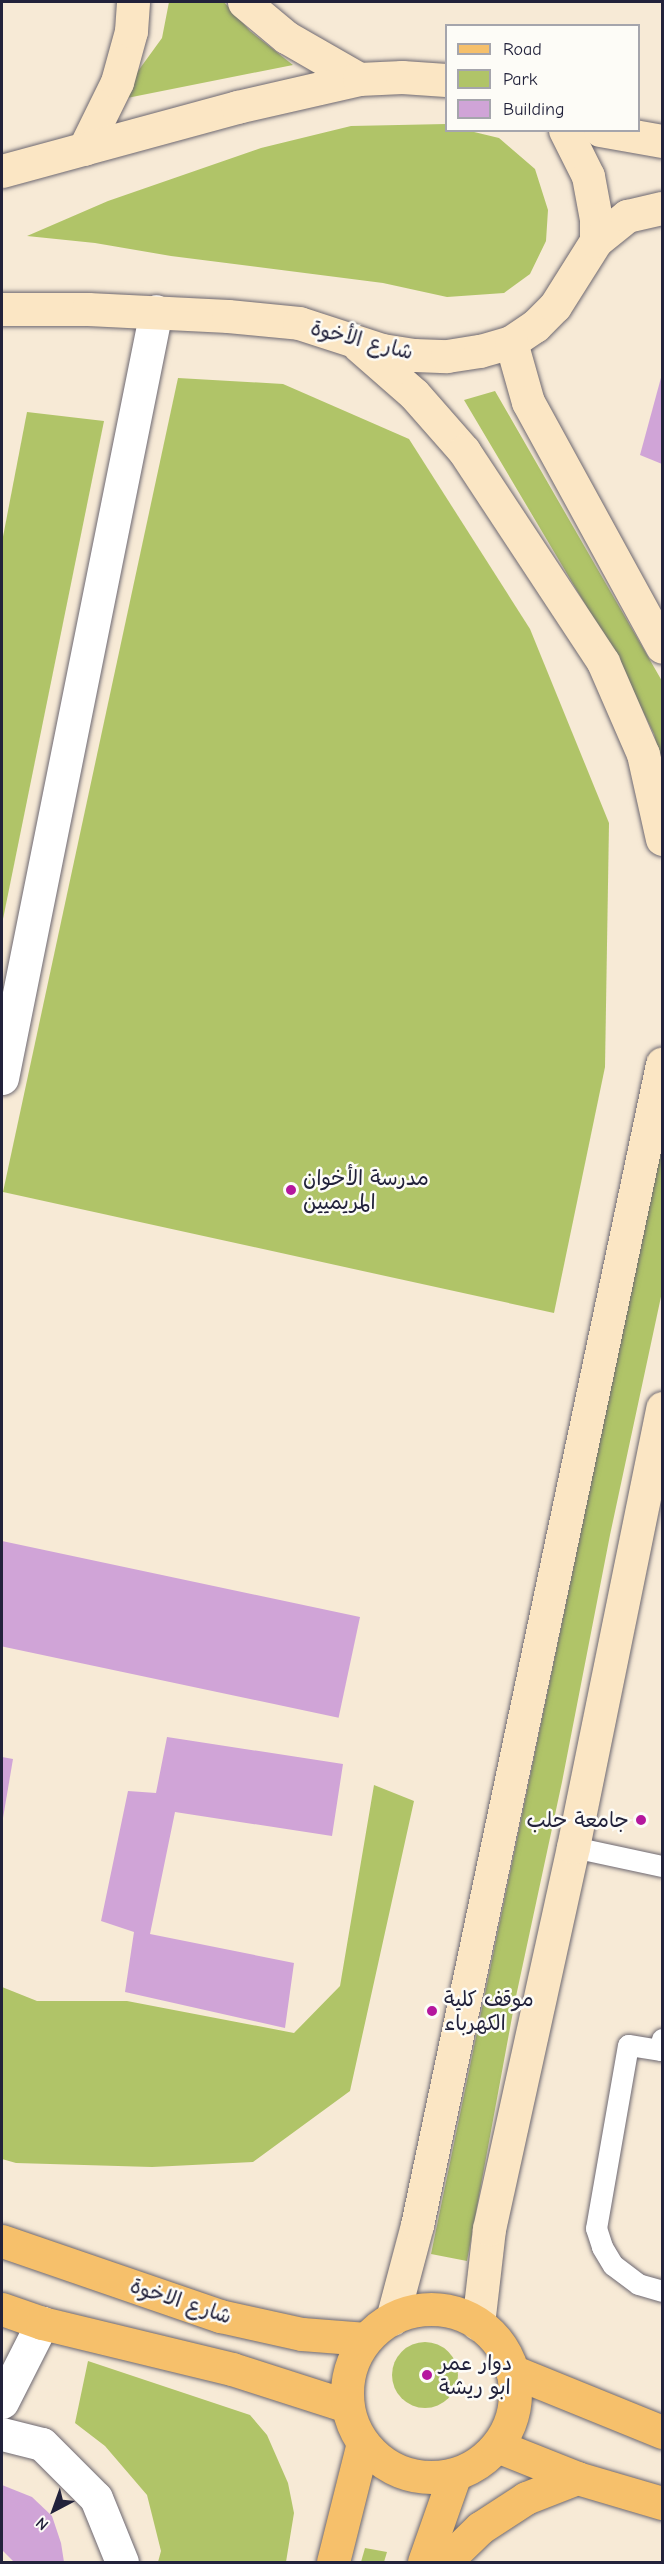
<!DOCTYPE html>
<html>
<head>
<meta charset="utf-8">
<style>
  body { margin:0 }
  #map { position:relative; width:664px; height:2564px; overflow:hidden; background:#f7ead6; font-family:"Comic Neue","Playpen Sans Arabic",sans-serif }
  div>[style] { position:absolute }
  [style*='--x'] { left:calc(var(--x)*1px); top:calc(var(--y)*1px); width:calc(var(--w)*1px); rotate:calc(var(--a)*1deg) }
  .green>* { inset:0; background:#b0c468 }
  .round { border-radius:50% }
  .building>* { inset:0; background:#d0a4d7; transform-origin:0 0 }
  .roads { filter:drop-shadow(0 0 2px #6d6871) drop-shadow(0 0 2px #6d6871) }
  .lane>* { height:21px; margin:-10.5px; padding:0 10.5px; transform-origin:10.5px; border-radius:10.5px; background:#fff }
  .street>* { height:33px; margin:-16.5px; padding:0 16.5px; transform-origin:16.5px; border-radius:16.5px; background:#fff }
  .secondary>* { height:33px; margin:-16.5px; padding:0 16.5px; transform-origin:16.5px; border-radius:16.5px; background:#fbe6c4 }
  .primary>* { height:33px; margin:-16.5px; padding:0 16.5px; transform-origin:16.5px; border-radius:16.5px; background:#f6c06b }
  .primary>.ring { margin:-16.5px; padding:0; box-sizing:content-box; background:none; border:33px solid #f6c06b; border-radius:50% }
  .dots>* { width:16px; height:16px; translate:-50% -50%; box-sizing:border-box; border:3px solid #fdfcf7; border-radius:50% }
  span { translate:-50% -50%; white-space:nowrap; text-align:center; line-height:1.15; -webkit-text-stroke:5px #fdfcf7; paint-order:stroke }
  .street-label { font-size:21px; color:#22223b }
  .poi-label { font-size:21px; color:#22223b }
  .left { translate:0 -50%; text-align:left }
  .right { translate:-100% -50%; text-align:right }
  .frame { position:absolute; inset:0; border:3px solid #22223b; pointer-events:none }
  .legend { position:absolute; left:445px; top:24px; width:195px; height:108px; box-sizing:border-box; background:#fdfcf7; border:2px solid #a5a5ac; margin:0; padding:8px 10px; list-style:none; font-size:18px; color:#22223b }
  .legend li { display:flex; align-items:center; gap:12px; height:30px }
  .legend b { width:30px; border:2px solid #a5a5ac }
  .north { position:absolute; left:24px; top:2480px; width:60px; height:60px; -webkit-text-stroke:4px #fdfcf7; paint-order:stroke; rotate:221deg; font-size:16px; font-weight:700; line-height:24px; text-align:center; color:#22223b }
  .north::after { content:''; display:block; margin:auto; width:21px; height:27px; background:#22223b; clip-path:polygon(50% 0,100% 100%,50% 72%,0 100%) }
</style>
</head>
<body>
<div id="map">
  <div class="green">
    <div style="clip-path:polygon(169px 2px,224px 2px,250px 31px,293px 65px,117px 100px,162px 38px)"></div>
    <div style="clip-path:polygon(446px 124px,446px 130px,470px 131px,499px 138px,535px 169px,548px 210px,546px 241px,530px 274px,504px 293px,447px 297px,383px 283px,171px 256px,95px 243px,27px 236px,108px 201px,261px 148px,351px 126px)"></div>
    <div style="clip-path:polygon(178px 378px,283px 384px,409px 439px,530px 629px,609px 823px,605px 1067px,554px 1313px,3px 1192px)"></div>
    <div style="clip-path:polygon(495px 391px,662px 681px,662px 764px,654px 734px,617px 658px,464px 400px)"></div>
    <div style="clip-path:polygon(27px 412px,104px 421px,2px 924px,2px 542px)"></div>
    <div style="clip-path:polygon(662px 1141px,662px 1292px,610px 1535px,562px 1782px,515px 2001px,467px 2261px,431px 2254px)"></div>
    <div style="clip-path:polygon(374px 1785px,414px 1801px,350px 2091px,253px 2162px,152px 2167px,16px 2163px,2px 2159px,2px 1987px,37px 2001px,127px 2001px,294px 2033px,340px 1986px)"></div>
    <div class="round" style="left:392px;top:2342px;width:66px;height:66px"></div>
    <div style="clip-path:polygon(88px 2361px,250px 2415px,267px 2435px,288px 2483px,294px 2513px,286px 2562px,158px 2562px,161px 2551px,147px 2495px,105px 2446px,75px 2423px)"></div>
    <div style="clip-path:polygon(365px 2548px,387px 2552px,384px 2562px,361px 2562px)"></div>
  </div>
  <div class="building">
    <div style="clip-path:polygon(662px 374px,662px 464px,640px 455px)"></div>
    <div style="left:2px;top:1541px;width:366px;height:103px;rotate:12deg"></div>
    <div style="clip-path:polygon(167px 1737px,343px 1764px,332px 1836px,175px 1812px,150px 1934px,294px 1963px,285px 2028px,125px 1992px,134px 1932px,101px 1921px,128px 1791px,156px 1793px)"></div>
    <div style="clip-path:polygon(2px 1757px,13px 1759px,3px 1818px,2px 1818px)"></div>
    <div style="clip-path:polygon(2px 2485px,32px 2497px,52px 2516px,61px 2543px,64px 2562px,14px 2562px,2px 2550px)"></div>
  </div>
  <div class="roads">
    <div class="lane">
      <div style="--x:573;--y:1847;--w:91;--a:12.1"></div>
      <div style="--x:662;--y:2039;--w:11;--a:100"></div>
      <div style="--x:660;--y:2050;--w:32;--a:-171"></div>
      <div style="--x:628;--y:2045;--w:186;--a:99.9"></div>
      <div style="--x:596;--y:2228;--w:20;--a:72"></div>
      <div style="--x:602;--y:2247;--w:21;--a:59"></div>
      <div style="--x:613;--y:2265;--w:31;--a:37"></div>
      <div style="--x:638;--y:2284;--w:25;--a:16"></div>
    </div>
    <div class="street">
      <div style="--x:2;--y:1078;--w:782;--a:-78.65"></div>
      <div style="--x:2;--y:2402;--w:89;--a:-63.1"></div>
      <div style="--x:2;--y:2434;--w:41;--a:14"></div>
      <div style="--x:42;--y:2444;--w:76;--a:45"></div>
      <div style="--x:96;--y:2498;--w:69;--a:67.9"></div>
    </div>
    <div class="secondary">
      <div style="--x:244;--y:2;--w:55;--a:39.8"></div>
      <div style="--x:286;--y:37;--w:84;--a:29.9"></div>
      <div style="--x:565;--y:130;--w:51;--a:63.4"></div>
      <div style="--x:588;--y:176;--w:44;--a:79.5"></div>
      <div style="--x:596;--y:219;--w:22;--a:90"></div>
      <div style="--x:600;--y:130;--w:63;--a:10.1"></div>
      <div style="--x:84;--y:149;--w:75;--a:-63.8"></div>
      <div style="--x:117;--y:82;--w:53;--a:-74.6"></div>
      <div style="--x:131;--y:31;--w:29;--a:-86"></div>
      <div style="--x:2;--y:171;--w:244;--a:-15.2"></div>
      <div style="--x:237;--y:107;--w:125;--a:-12.9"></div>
      <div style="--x:359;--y:79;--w:43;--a:-2.7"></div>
      <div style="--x:402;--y:77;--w:44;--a:3.9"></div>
      <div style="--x:2;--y:309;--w:86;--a:0"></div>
      <div style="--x:88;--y:309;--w:140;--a:2.9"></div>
      <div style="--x:228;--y:316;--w:71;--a:5.6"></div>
      <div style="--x:299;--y:323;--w:87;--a:18"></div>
      <div style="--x:382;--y:350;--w:32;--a:9"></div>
      <div style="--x:414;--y:355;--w:33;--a:2"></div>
      <div style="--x:447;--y:356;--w:33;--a:-9"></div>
      <div style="--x:480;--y:351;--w:32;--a:-16"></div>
      <div style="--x:511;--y:342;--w:29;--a:-34"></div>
      <div style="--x:535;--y:326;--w:28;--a:-45"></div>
      <div style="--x:555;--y:306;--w:77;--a:-57.8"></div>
      <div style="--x:596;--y:241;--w:40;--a:-39"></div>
      <div style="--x:627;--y:216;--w:36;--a:-13"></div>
      <div style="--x:511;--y:342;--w:62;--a:74.2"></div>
      <div style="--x:528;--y:402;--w:279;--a:61.3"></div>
      <div style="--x:358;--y:345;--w:74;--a:41.2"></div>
      <div style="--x:414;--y:394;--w:76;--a:48.7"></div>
      <div style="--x:464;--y:451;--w:253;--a:56.6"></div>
      <div style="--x:603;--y:662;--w:100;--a:66.5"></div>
      <div style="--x:643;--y:754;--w:87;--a:77.4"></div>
      <div style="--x:392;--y:2319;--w:97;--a:-75.1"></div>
      <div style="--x:417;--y:2225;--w:1187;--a:-78.08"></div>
      <div style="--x:478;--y:2324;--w:96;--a:-83.4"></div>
      <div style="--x:489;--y:2229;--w:391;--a:-77.6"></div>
      <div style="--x:573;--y:1847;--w:448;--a:-78.5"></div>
    </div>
    <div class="primary">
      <div style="--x:2;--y:2241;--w:231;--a:19"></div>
      <div style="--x:220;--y:2316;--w:84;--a:12.4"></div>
      <div style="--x:302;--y:2334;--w:64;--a:4.5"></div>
      <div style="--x:2;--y:2309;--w:42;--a:19.3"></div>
      <div style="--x:42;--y:2323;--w:195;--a:13.6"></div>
      <div style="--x:232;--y:2369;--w:121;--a:17.8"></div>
      <div class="ring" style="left:347px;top:2309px;width:135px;height:135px"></div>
      <div style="--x:512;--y:2371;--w:162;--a:22.1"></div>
      <div style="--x:497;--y:2446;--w:86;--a:21.8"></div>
      <div style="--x:577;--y:2478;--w:89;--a:16.4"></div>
      <div style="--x:333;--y:2562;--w:123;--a:-75.9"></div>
      <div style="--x:424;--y:2562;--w:93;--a:-70.6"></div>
      <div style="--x:445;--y:2562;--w:49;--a:-44.2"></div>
      <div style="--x:480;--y:2528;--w:55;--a:-33.1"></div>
      <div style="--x:526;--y:2498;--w:55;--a:-21.4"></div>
    </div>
  </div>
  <div class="dots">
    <div style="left:291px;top:1190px;background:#b5179e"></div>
    <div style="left:641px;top:1820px;background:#b5179e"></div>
    <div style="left:432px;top:2011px;background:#b5179e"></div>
    <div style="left:427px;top:2375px;background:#b5179e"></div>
  </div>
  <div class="street-label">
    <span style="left:362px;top:340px;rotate:14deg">شارع الأخوة</span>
    <span style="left:181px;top:2301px;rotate:18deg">شارع الاخوة</span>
  </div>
  <div class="poi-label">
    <span class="left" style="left:303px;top:1190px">مدرسة الأخوان<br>المريميين</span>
    <span class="right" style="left:629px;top:1820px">جامعة حلب</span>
    <span class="left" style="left:444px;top:2011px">موقف كلية<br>الكهرباء</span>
    <span class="left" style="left:439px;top:2375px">دوار عمر<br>ابو ريشة</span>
  </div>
  <div class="frame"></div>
  <ul class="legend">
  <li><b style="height:8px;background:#f6c06b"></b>Road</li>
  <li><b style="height:16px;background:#b0c468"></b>Park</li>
  <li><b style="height:16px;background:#d0a4d7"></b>Building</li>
  </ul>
  <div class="north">N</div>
</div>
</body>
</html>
